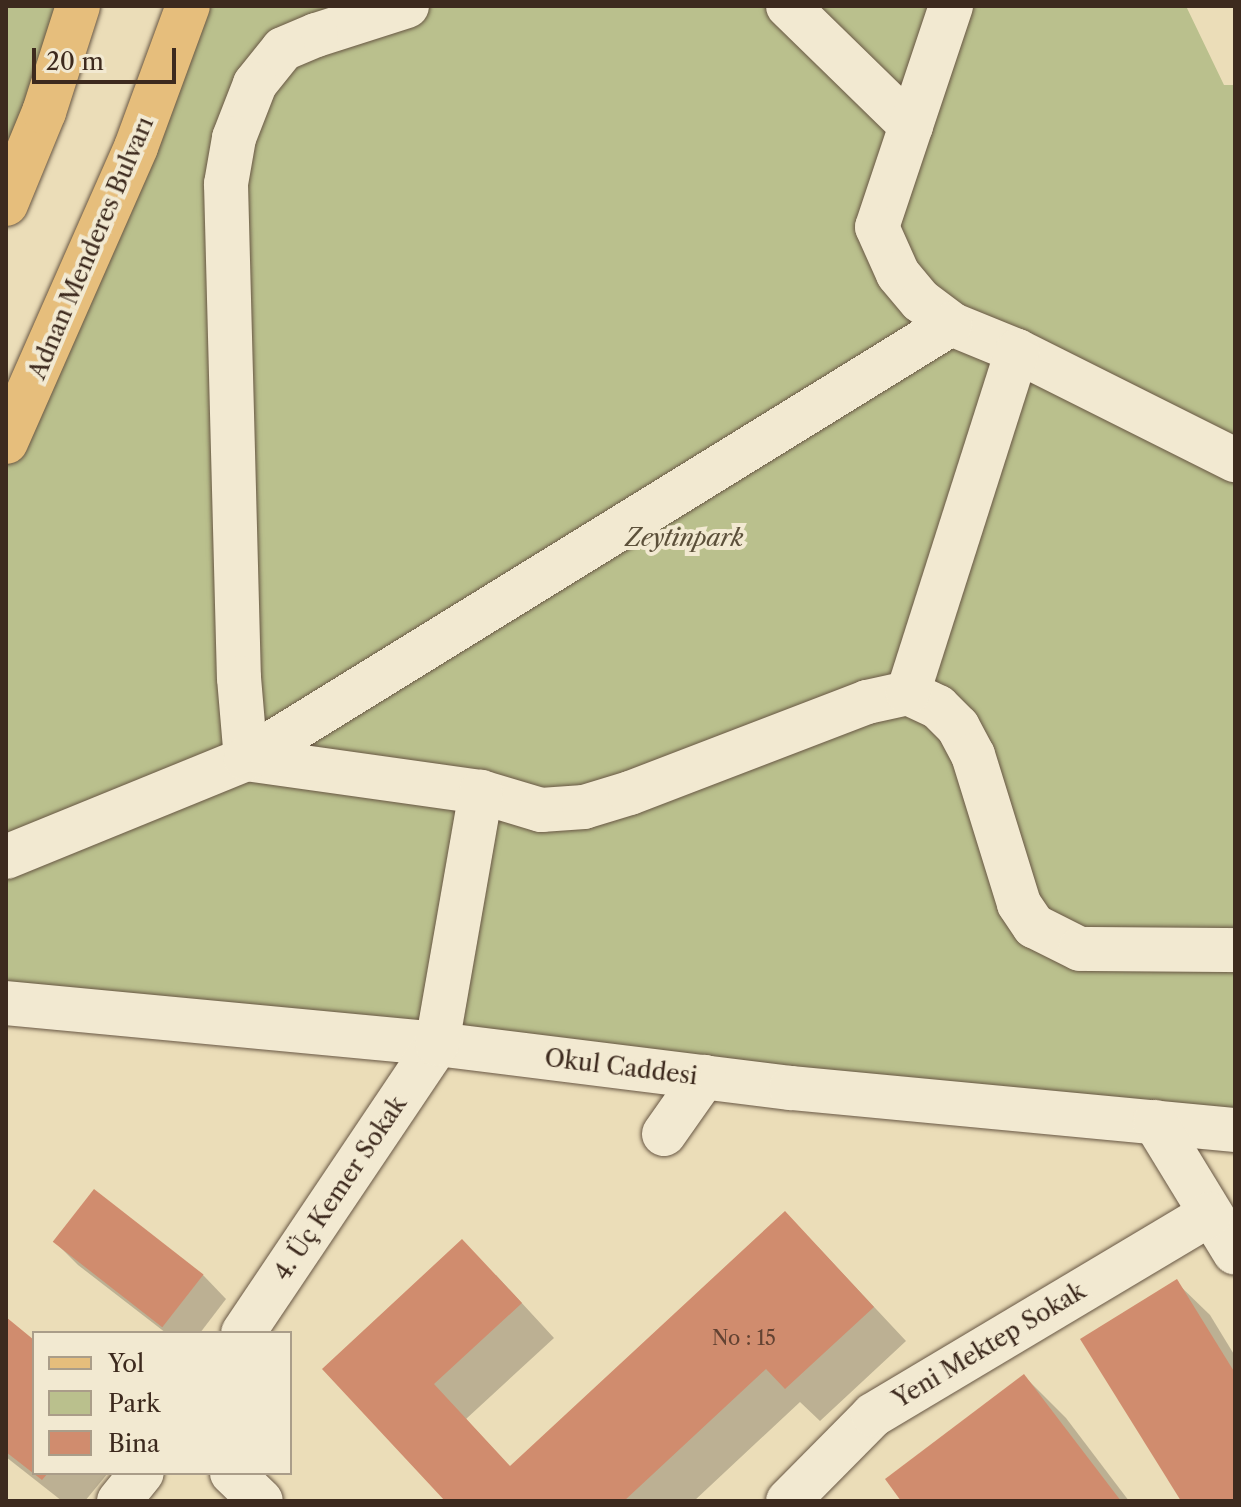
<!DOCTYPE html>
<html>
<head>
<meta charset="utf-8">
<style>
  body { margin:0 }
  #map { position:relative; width:1241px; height:1507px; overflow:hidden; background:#ebddb8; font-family:"Libre Caslon Text",serif }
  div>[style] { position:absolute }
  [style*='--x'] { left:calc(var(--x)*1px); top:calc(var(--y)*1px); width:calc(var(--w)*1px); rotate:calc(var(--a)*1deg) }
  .green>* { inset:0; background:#bac08d }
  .shadow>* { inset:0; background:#0003 }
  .building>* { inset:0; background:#d08c6e; transform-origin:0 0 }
  .roads { filter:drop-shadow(0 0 2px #685744) drop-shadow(0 0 2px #685744) }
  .minor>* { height:44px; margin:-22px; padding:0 22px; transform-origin:22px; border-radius:22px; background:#f2e9d1 }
  .major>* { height:44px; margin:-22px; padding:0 22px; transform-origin:22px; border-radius:22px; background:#e6be7c }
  span { translate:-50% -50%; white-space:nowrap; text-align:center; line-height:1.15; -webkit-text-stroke:8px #f2e9d1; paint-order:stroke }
  .number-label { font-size:20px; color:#624232 }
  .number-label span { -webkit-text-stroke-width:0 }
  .street-label { font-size:24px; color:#3d2a1e }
  .park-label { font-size:24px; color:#5c503a; font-style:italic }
  .frame { position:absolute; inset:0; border:8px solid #3d2a1e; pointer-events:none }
  .legend { position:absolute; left:32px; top:1331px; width:260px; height:144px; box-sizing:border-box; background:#f2e9d1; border:2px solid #aa9d89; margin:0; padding:10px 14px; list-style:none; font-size:24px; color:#3d2a1e }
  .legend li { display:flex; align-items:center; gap:16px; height:40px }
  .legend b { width:40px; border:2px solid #aa9d89 }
  .scale { position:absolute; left:32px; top:48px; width:144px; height:36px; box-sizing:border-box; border:4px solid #3d2a1e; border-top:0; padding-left:10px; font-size:24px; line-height:28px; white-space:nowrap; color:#3d2a1e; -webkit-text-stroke:6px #f2e9d1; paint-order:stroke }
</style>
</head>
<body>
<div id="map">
  <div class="green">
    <div style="clip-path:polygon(6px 6px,78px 6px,6px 204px)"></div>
    <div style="clip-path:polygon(188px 6px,1186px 6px,1224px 85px,1235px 85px,1235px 1130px,6px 1003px,6px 442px)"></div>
  </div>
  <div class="shadow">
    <div style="clip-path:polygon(94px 1191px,203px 1275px,226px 1299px,200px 1333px,166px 1333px,78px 1265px,55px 1242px)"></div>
    <div style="clip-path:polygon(818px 1247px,906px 1341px,820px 1421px,800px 1402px,694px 1501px,448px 1501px,325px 1369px,496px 1275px,554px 1338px,466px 1419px,511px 1468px)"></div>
    <div style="clip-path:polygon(1176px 1282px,1210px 1315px,1235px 1356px,1235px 1501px,1183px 1501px)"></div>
    <div style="clip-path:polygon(6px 1320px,34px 1342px,34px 1473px,108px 1473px,85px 1501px,62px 1501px,6px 1457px)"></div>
    <div style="clip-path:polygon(1024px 1376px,1066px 1418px,1129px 1501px,904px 1501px)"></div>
  </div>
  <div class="building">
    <div style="left:94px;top:1189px;width:139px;height:67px;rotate:38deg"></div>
    <div style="clip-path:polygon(785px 1211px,874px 1307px,785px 1389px,766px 1369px,624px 1501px,445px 1501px,322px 1369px,462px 1239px,522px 1303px,434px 1384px,510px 1466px)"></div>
    <div style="clip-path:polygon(1177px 1279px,1235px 1373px,1235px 1501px,1181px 1501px,1080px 1339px)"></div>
    <div style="clip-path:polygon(6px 1317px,34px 1340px,34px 1473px,48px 1473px,42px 1480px,6px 1452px)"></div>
    <div style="clip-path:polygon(1024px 1374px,1121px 1501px,901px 1501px,885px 1479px)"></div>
  </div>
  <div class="roads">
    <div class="minor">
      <div style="--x:407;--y:6;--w:96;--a:162.3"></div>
      <div style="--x:316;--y:35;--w:36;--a:157"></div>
      <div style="--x:283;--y:49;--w:45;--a:128.7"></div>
      <div style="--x:255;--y:84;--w:58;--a:111.3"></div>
      <div style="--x:234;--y:138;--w:47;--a:99.9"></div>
      <div style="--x:226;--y:184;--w:494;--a:88.5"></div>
      <div style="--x:239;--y:678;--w:81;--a:85.1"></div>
      <div style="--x:246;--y:759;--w:237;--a:8"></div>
      <div style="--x:481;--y:792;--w:63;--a:16.7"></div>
      <div style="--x:541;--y:810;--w:43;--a:-4"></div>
      <div style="--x:584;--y:807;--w:48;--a:-16.9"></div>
      <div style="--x:630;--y:793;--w:254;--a:-21"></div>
      <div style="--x:867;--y:702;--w:42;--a:-12.4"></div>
      <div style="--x:908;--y:693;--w:33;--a:25"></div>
      <div style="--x:938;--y:707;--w:28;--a:45"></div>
      <div style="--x:958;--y:727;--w:32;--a:62"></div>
      <div style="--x:973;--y:755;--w:156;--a:72.8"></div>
      <div style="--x:1019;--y:904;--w:27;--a:56"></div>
      <div style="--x:1034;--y:926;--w:51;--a:26.6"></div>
      <div style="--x:1080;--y:949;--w:155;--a:0.4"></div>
      <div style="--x:788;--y:6;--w:172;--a:44.3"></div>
      <div style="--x:951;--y:6;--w:233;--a:108.5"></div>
      <div style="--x:877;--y:227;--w:51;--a:65.9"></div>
      <div style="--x:898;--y:274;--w:35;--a:50"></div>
      <div style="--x:921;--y:301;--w:38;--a:37"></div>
      <div style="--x:951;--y:324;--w:71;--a:22.2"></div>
      <div style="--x:1017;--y:351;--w:244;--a:26.6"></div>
      <div style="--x:908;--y:693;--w:359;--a:-72.3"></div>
      <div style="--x:6;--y:857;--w:259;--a:-22.2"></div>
      <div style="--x:246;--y:759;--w:828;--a:-31.68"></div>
      <div style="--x:6;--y:1003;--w:433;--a:5.4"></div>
      <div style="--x:437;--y:1044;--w:357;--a:7.1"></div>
      <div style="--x:791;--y:1088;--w:446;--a:5.4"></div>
      <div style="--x:1155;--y:1122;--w:153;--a:58.6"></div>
      <div style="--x:664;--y:1134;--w:70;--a:-54.9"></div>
      <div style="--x:243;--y:1333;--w:348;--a:-56.1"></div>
      <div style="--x:437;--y:1044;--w:256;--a:-80.1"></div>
      <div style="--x:232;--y:1473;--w:40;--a:44"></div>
      <div style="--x:119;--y:1501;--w:36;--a:-51"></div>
      <div style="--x:788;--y:1501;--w:121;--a:-45.3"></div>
      <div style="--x:873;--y:1415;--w:392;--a:-30.8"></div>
    </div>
    <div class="major">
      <div style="--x:6;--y:204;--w:100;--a:-67.6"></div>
      <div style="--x:44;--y:112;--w:111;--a:-72.2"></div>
      <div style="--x:6;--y:442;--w:322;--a:-66.2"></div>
      <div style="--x:136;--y:147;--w:150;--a:-69.8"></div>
    </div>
  </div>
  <div class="number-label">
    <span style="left:744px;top:1338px">No : 15</span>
  </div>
  <div class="street-label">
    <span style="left:91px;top:248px;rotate:-67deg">Adnan Menderes Bulvarı</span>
    <span style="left:621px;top:1067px;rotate:7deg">Okul Caddesi</span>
    <span style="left:340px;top:1188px;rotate:-56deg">4. Üç Kemer Sokak</span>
    <span style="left:989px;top:1345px;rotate:-31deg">Yeni Mektep Sokak</span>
  </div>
  <div class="park-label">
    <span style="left:684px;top:538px">Zeytinpark</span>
  </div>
  <div class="frame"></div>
  <ul class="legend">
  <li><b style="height:10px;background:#e6be7c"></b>Yol</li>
  <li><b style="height:22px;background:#bac08d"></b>Park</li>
  <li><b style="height:22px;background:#d08c6e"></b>Bina</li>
  </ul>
  <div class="scale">20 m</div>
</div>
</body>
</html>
